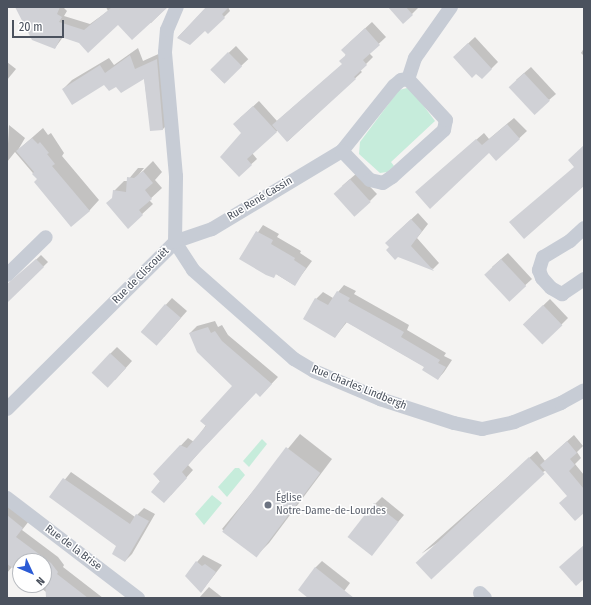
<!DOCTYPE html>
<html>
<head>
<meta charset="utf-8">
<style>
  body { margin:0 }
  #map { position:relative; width:591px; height:605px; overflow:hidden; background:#f4f3f2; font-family:"Fira Sans Condensed",sans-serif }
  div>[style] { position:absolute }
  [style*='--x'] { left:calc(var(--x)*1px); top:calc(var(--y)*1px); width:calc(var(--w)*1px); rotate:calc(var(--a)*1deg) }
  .green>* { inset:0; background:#c6ecdb }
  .shadow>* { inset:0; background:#0003; transform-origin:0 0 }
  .building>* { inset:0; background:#d0d1d6; transform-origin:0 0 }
  .minor>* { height:14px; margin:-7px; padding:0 7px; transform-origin:7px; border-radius:7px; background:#c7ccd5 }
  .dots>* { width:11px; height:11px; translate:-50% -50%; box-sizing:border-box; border:2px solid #fff; border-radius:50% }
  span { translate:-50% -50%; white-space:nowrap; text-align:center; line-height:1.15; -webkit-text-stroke:3px #fff; paint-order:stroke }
  .street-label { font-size:11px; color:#4b525e }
  .worship-label { font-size:11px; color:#5b616d }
  .left { translate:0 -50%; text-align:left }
  .frame { position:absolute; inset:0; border:8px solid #4b525e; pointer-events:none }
  .north { position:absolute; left:12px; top:553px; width:40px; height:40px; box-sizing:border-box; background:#fff; border:1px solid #b7babf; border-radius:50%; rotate:134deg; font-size:11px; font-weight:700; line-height:16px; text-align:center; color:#4b525e }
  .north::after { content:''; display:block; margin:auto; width:14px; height:18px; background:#2b5bd5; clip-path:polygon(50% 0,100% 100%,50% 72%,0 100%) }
  .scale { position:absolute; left:12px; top:20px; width:52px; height:18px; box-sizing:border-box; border:2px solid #4b525e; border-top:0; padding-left:5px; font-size:12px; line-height:14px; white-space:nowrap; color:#4b525e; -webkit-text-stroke:3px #fff; paint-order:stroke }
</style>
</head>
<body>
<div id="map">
  <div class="green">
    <div style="clip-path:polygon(407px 88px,414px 93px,435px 121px,391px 162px,394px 166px,387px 172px,380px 173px,359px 154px,360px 142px,399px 90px)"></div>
    <div style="clip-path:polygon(262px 439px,267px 444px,249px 467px,243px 461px)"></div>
    <div style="clip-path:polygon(235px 468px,239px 468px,245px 475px,227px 497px,218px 487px)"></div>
    <div style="clip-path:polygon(212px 495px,222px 503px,204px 525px,195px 514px)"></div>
  </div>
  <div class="shadow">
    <div style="clip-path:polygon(16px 7px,63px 7px,67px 11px,64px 16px,90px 24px,108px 11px,106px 7px,167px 7px,151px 23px,118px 24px,80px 42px,63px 37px,55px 48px)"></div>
    <div style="clip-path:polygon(207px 7px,228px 7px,230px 11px,208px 33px,205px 30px,178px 37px)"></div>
    <div style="clip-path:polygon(390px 7px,419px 7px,403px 23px)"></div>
    <div style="clip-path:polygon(372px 22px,386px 37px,369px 53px,373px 57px,360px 70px,362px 72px,288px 141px,278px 130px,252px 153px,257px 159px,239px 175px,242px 133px,240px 118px,259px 101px,277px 121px,343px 64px,349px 43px)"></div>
    <div style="clip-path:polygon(475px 37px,498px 62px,491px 69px,461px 50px)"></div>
    <div style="left:236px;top:46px;width:18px;height:34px;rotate:47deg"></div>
    <div style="clip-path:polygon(138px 48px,143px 61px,165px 51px,171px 121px,163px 129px,151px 130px,144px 77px,116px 85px,104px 83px,63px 89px,72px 80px,109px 58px,114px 65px)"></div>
    <div style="clip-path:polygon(584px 48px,584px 56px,581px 53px)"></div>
    <div style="clip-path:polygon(7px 62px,16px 69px,7px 80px)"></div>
    <div style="clip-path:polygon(531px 67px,556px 94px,549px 100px,516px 80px)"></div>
    <div style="clip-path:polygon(514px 118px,527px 131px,496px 160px,489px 152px,423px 186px,484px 133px,489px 139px)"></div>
    <div style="clip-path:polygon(9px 125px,25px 138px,18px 150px,43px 128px,48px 135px,51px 133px,64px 153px,62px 156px,99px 200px,89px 211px,38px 179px,15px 152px,7px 162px)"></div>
    <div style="clip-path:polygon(153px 161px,162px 172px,155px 180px,162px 188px,149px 200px,153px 204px,128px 227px,113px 197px,114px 191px,124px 181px,127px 181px,138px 168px,144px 168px,136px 178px)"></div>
    <div style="clip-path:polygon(357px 173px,377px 194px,370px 201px,342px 186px)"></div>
    <div style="clip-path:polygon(418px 213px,428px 224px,417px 238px,439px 263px,433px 269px,398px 256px,390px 247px,393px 236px)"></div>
    <div style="clip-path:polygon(263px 225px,279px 234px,277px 237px,301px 251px,300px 253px,312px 261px,294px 285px,276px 274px,240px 258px)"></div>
    <div style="clip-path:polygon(508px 253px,532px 279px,509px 300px,492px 267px)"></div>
    <div style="clip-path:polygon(41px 255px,48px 262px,7px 302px,7px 287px)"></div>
    <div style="clip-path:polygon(344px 285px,356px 291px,354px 294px,409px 325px,407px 330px,446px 353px,444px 356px,452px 360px,444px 372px,438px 379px,425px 367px,347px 322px,335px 337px,316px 299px,323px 292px,333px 298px)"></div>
    <div style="clip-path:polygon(172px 298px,187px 311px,164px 337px,142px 331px)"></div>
    <div style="clip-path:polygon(550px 299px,568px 318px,561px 325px,531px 317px)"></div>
    <div style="clip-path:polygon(215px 321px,218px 327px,222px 325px,228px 335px,278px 377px,260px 396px,256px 392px,205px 446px,188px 465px,193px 470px,171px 495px,154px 474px,188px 438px,194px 442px,234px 386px,190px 333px,197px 326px)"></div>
    <div style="clip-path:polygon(117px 347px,132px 361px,115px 380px,110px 354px)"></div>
    <div style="clip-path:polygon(300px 434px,332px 459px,269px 543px,256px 556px,222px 529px)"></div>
    <div style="clip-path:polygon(574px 435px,583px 446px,577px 452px,581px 458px,575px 464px,584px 475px,584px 512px,546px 470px,421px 554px,537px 451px,545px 461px)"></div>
    <div style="clip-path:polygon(71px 472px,135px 517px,144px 508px,155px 514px,132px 554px,125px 561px,117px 546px,51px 497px)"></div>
    <div style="clip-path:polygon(382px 497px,404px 515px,371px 554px,375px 504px)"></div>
    <div style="clip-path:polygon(7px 504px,29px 521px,22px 530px,58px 557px,64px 565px,63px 567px,103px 598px,47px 598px,50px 595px,37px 585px,44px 585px,44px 561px,20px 561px,20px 563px,17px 561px,7px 573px)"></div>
    <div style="clip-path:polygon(203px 555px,222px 565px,201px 592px,197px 562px)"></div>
    <div style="clip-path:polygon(322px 561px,350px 583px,339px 598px,310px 598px,315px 568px)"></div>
    <div style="clip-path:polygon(209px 587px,223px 598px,199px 598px)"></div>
  </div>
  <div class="building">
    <div style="clip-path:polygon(15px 7px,60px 7px,57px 14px,62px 17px,59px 22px,84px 30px,112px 7px,168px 7px,132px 40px,118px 25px,88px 53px,79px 43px,61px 37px,55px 49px,32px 40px)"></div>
    <div style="clip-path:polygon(206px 7px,229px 7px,222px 14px,225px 18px,208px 34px,205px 31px,190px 45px,177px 38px)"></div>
    <div style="clip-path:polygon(388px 7px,406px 7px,413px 15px,403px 24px)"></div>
    <div style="clip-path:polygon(365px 28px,380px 45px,363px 60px,367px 65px,354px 77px,356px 79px,287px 142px,272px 125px,342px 64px,339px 61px,346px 55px,341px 50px)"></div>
    <div style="clip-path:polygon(468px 43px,492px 69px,482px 79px,476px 74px,472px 78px,453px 57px)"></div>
    <div style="left:228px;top:52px;width:20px;height:25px;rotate:45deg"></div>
    <div style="clip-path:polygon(130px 55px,135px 69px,157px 59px,163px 130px,150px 131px,144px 79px,121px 93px,116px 87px,109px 91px,104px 85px,72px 105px,62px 89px,100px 65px,105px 73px)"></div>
    <div style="left:524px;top:73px;width:38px;height:21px;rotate:47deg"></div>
    <div style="clip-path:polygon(253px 106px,277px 132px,247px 159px,252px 165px,239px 177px,220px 157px,241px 133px,233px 124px)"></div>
    <div style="clip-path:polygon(507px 124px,520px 139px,496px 161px,489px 153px,430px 209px,415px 192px,476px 139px,482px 145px)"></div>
    <div style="clip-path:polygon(32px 138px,38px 144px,40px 142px,49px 153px,47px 154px,55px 164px,52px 166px,90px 211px,71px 227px,34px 182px,37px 179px,32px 174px,34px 172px,16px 151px)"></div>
    <div style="clip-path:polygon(584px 145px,584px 186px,524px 239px,509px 222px,574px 167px,568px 160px)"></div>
    <div style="clip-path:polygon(143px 171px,153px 183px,145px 190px,152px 199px,139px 210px,143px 215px,128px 229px,106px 203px,112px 198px,113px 190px,126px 192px,127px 177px,134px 178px)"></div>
    <div style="left:350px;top:179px;width:31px;height:22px;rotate:48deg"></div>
    <div style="clip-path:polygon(411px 219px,422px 231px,411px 246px,434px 271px,398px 257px,395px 260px,386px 250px,389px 247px,385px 243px)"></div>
    <div style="clip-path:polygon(256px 231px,273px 240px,271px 244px,295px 258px,294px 260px,306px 268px,295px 286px,276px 274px,274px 278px,266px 275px,239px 259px)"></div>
    <div style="clip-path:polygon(36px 259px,44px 267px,7px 303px,7px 284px)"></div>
    <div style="left:501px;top:259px;width:37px;height:23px;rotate:47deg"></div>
    <div style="clip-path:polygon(337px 291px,350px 298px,348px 301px,404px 332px,401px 337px,440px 360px,438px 363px,446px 367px,438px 380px,422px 370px,424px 367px,346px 322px,335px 338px,303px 319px,315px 298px,328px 305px)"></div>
    <div style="left:165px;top:304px;width:21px;height:37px;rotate:41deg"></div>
    <div style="left:543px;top:305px;width:28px;height:28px;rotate:46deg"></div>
    <div style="clip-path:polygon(208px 327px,211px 333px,215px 331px,222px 341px,272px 384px,260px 397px,256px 393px,198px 454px,182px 472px,187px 478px,164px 503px,151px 492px,160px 481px,153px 474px,180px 445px,187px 448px,206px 426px,200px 421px,232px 386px,197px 352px,189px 333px)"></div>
    <div style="left:110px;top:353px;width:22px;height:27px;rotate:43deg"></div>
    <div style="clip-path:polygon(567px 441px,577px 453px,570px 459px,575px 465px,569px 471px,584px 489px,584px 513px,575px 521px,559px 503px,567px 496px,540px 465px)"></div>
    <div style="left:286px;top:447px;width:43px;height:106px;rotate:37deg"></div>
    <div style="left:529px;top:457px;width:23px;height:155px;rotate:47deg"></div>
    <div style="clip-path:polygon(63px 478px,130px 524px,136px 514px,149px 521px,125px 562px,112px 554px,116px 546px,49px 497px)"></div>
    <div style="left:374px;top:503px;width:31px;height:43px;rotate:38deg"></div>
    <div style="clip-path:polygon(7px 515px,23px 528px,16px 537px,51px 563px,58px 572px,57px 574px,88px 598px,46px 598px,44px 561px,20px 561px,20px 573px,7px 564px)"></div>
    <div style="clip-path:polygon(584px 545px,584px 579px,576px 586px,559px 567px)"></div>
    <div style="clip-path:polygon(196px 561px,202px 566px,205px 564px,216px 572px,201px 593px,185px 576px)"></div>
    <div style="clip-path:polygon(315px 567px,354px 598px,308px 598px,298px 590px)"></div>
  </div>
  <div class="minor">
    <div style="--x:451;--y:7;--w:62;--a:125.2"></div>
    <div style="--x:415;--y:58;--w:22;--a:108"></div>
    <div style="--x:408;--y:79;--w:7;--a:172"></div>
    <div style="--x:401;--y:80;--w:9;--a:139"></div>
    <div style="--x:394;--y:86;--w:83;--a:128.7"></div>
    <div style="--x:342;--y:151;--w:152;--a:149"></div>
    <div style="--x:212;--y:229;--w:39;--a:161"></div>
    <div style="--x:175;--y:242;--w:33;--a:57"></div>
    <div style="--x:193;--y:270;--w:135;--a:41.4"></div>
    <div style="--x:294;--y:359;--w:23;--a:31"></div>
    <div style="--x:314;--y:371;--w:72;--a:23"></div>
    <div style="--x:380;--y:399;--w:78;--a:18"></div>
    <div style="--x:454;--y:423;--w:29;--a:12"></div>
    <div style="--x:482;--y:429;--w:33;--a:-12"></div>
    <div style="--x:514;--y:422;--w:51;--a:-22"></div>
    <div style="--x:561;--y:403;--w:26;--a:-29"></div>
    <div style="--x:342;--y:151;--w:40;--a:46"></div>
    <div style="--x:370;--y:180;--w:13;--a:13"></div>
    <div style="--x:383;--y:183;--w:11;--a:-34"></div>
    <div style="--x:392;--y:177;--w:70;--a:-42.1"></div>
    <div style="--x:444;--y:130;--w:10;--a:-79"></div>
    <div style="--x:446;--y:120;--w:56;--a:-132.8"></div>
    <div style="--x:584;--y:228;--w:19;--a:137"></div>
    <div style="--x:570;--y:241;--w:31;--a:149"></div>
    <div style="--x:543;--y:257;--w:14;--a:107"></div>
    <div style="--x:539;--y:270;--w:9;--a:69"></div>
    <div style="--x:542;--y:278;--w:13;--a:48"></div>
    <div style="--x:551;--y:288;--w:13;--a:29"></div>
    <div style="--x:562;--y:294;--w:27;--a:-34"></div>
    <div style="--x:7;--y:275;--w:54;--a:-44.3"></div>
    <div style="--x:7;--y:409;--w:237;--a:-44.8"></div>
    <div style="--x:175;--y:242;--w:66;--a:-89.1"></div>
    <div style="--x:176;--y:176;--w:124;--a:-95.1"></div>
    <div style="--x:165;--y:52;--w:22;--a:-85"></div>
    <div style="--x:167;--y:30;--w:25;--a:-67"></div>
    <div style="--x:7;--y:498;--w:165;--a:37.4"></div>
    <div style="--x:480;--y:593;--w:7;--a:45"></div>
  </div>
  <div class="dots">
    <div style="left:268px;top:505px;background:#6b7280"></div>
  </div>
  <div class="street-label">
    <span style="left:260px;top:199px;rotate:-31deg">Rue René Cassin</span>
    <span style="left:141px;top:276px;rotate:-45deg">Rue de Cliscouët</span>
    <span style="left:359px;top:388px;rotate:22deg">Rue Charles Lindbergh</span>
    <span style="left:73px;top:548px;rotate:37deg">Rue de la Brise</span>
  </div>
  <div class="worship-label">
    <span class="left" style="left:276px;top:505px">Église<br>Notre-Dame-de-Lourdes</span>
  </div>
  <div class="frame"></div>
  <div class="north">N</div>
  <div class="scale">20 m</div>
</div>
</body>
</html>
